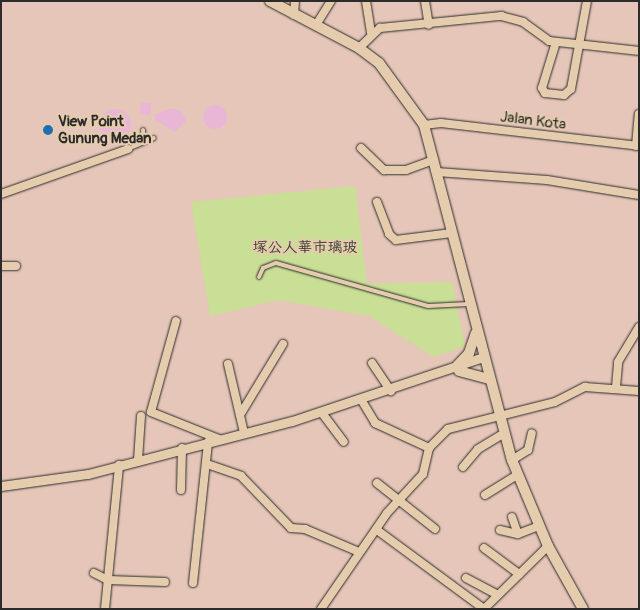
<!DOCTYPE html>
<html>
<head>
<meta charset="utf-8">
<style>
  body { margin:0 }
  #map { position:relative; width:640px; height:610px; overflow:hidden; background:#e6c6b9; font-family:Pangolin,"LXGW WenKai TC",sans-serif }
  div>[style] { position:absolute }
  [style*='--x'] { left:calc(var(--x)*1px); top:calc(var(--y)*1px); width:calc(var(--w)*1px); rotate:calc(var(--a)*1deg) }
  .green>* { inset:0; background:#c8df95 }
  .building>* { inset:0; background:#e9b7d5 }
  .round { border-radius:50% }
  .roads { filter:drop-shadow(0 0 1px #2b2b2b) drop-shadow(0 0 1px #2b2b2b) }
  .service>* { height:4px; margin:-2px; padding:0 2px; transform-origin:2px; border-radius:2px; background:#e5ccad }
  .minor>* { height:8px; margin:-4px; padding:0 4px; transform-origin:4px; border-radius:4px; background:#e5ccad }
  .tertiary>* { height:9px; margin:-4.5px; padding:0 4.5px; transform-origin:4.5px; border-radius:4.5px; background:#e5ccad }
  .secondary>* { height:10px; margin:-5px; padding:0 5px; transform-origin:5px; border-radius:5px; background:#e5ccad }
  .dots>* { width:14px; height:14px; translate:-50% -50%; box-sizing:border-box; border:2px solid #e5ccad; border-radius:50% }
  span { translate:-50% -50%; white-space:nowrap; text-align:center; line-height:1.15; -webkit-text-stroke:4px #e5ccad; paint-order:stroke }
  .poi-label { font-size:15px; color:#2b2b2b; font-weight:700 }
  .left { translate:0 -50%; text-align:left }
  .street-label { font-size:15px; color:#2b2b2b }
  .park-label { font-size:15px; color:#3b3d36 }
  .frame { position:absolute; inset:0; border:2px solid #2b2b2b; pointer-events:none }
</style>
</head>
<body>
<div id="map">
  <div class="green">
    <div style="clip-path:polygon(355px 186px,367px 284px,452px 282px,465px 346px,434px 357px,369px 316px,278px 300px,210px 316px,191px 202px)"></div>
  </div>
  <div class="building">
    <div style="clip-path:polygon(141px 103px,151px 103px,151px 115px,140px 114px)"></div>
    <div class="round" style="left:203px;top:105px;width:24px;height:24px"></div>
    <div style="clip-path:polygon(173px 108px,182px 111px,186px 121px,175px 132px,155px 120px,155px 114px)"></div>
    <div class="round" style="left:99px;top:109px;width:32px;height:32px"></div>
  </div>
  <div class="roads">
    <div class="service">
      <div style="--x:143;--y:130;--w:12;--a:85"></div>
      <div style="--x:128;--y:149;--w:28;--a:-23"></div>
      <div style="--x:259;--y:277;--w:10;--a:-66"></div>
      <div style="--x:263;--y:268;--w:14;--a:-21"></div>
      <div style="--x:276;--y:263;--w:158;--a:15.8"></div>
      <div style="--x:428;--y:306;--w:41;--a:-2.8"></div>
    </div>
    <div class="minor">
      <div style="--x:366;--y:1;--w:32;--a:81"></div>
      <div style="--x:425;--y:1;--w:24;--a:81"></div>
      <div style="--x:294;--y:15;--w:14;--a:-86"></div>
      <div style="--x:316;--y:25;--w:28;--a:-58"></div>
      <div style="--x:556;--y:42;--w:48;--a:106.9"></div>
      <div style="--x:542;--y:88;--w:6;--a:59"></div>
      <div style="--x:545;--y:93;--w:19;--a:6"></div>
      <div style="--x:564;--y:95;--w:9;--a:-41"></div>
      <div style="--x:571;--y:89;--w:89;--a:-79.7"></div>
      <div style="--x:359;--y:48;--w:29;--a:-44"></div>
      <div style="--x:380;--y:28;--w:122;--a:-5.7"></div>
      <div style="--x:501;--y:16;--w:23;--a:15"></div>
      <div style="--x:523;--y:22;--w:32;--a:36"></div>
      <div style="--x:549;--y:41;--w:91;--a:6.3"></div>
      <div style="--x:424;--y:125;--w:17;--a:-7"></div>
      <div style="--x:441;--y:123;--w:199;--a:6.6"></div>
      <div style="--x:636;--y:146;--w:32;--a:-85"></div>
      <div style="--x:361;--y:148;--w:32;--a:44"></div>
      <div style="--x:384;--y:170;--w:22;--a:0"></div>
      <div style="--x:406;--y:170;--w:30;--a:-20"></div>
      <div style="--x:437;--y:172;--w:110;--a:4.2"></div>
      <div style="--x:547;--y:180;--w:93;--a:9.3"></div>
      <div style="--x:1;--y:194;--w:135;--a:-19.5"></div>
      <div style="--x:377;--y:202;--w:34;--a:69"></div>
      <div style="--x:389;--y:234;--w:9;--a:41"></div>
      <div style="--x:396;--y:240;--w:56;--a:-7.1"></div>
      <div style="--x:1;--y:266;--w:15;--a:0"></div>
      <div style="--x:176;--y:321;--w:94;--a:105.4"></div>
      <div style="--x:151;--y:412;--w:73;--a:21.7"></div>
      <div style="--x:372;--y:363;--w:34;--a:56"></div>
      <div style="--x:228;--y:364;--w:71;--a:76.9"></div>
      <div style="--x:616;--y:387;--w:25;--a:-85"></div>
      <div style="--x:618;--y:362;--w:41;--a:-59"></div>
      <div style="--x:362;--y:401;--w:26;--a:59"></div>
      <div style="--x:375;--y:423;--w:60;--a:24.8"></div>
      <div style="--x:322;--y:413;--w:36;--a:53"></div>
      <div style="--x:240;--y:415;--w:83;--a:-58.8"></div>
      <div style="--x:138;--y:460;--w:44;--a:-86.1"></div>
      <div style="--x:512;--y:460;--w:19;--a:-32"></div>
      <div style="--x:528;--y:450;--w:17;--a:-77"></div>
      <div style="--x:207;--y:464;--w:36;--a:19"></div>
      <div style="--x:241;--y:476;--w:72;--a:46.1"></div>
      <div style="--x:291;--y:528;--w:14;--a:4"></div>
      <div style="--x:305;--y:529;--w:59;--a:23.1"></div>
      <div style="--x:463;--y:467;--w:23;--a:-50"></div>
      <div style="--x:478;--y:449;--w:31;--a:-31"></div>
      <div style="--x:377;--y:483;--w:74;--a:38.4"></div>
      <div style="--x:181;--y:490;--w:42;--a:-88.6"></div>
      <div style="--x:485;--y:495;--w:39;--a:-32"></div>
      <div style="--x:512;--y:517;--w:18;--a:71"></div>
      <div style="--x:377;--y:530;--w:133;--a:36.4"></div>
      <div style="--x:500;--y:530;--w:18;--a:13"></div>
      <div style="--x:518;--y:534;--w:22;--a:-21"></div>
      <div style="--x:484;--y:548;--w:44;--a:36.6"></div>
      <div style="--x:94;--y:573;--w:16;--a:27"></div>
      <div style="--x:108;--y:580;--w:57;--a:2"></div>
      <div style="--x:466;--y:578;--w:36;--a:28"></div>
      <div style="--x:193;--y:583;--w:142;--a:-83.9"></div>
      <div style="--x:105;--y:609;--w:145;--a:-84.4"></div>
      <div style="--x:321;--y:609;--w:116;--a:-55.5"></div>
      <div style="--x:387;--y:513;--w:53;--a:-47.3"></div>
      <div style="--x:423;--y:474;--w:27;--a:-77"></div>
      <div style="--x:429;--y:448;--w:27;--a:-45"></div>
      <div style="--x:448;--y:429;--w:110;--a:-14.2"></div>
      <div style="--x:555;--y:402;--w:34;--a:-27"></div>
      <div style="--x:585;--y:387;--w:54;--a:4.2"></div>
      <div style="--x:484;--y:609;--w:90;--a:-44.5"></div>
    </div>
    <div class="tertiary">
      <div style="--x:1;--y:486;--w:88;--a:-7.9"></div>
      <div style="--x:88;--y:474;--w:211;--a:-14.6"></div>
      <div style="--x:292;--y:421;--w:201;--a:-18.5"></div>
    </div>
    <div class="secondary">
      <div style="--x:270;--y:1;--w:101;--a:27.8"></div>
      <div style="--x:359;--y:48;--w:25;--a:37"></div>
      <div style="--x:379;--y:63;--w:77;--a:54"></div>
      <div style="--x:424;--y:125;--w:346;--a:75.3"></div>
      <div style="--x:512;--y:460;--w:93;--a:67.3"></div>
      <div style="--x:548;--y:546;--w:72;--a:60.9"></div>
      <div style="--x:457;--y:366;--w:18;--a:-47"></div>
      <div style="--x:469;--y:353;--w:21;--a:-71"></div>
      <div style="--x:459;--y:371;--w:31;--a:15"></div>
    </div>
  </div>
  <div class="dots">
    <div style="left:48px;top:130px;background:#1f6fb2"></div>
  </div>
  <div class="poi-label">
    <span class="left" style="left:58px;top:130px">View Point<br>Gunung Medan</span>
  </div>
  <div class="street-label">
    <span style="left:533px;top:121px;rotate:7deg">Jalan Kota</span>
  </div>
  <div class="park-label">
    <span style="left:305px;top:248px">塚公人華市璃玻</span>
  </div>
  <div class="frame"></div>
</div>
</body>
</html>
